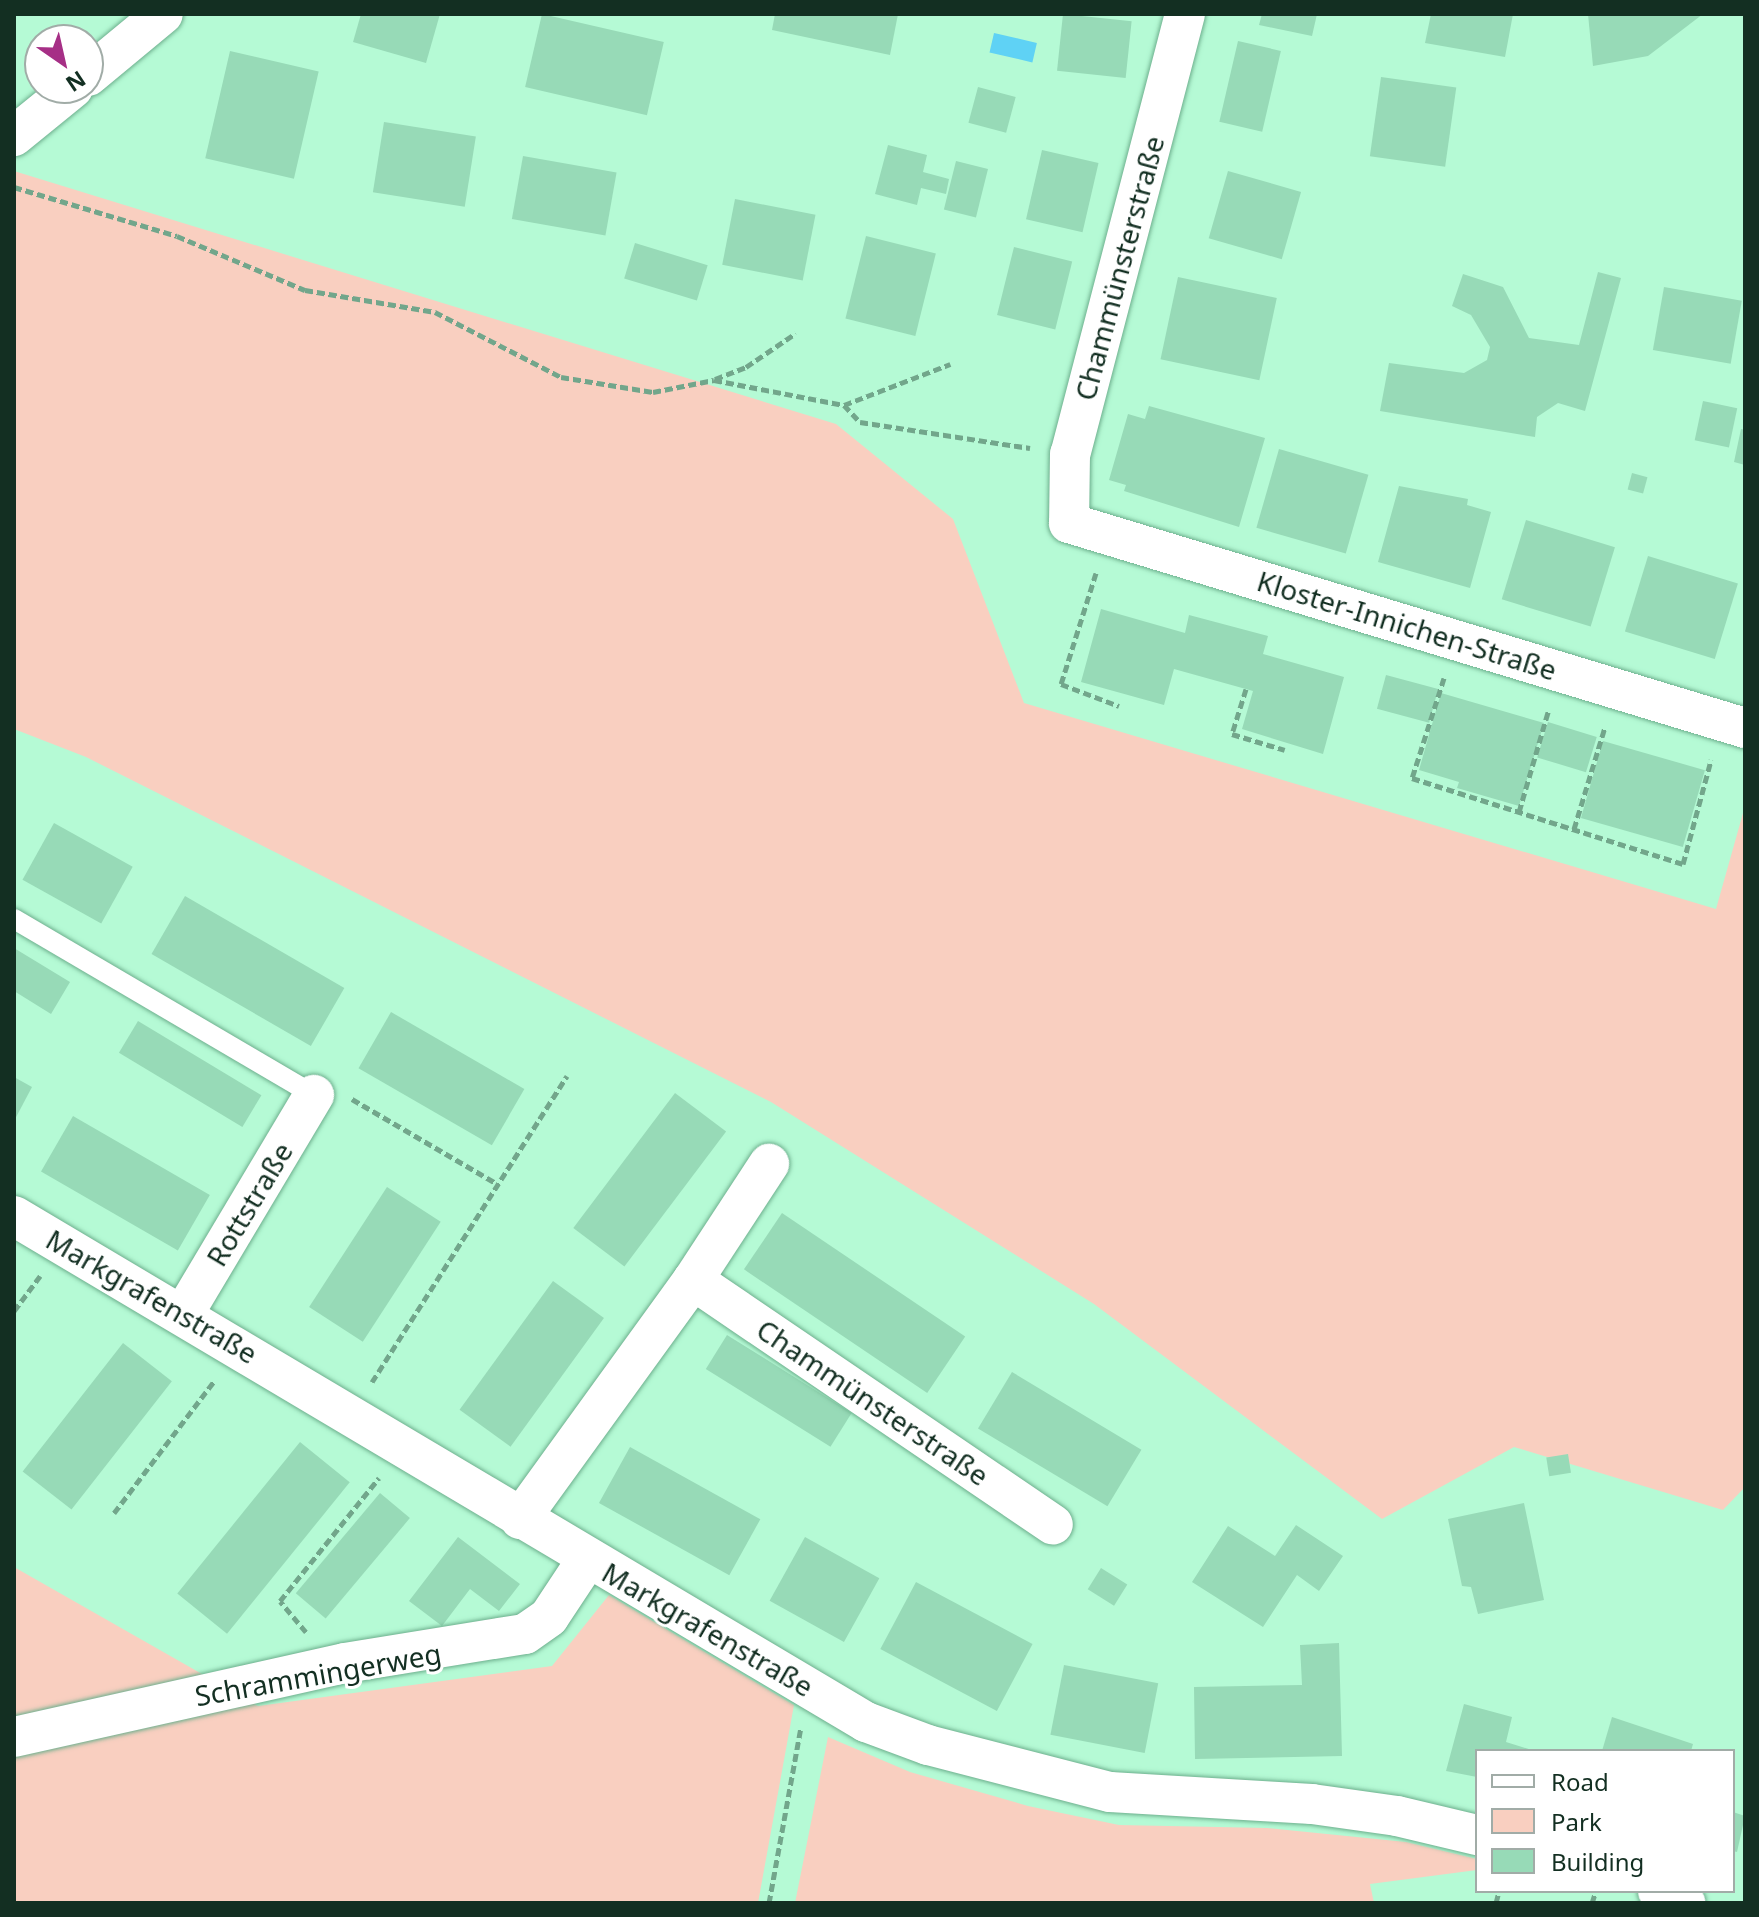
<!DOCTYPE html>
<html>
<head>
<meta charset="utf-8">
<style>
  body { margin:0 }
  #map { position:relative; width:1759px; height:1917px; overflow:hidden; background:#b5fad5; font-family:"Noto Sans",sans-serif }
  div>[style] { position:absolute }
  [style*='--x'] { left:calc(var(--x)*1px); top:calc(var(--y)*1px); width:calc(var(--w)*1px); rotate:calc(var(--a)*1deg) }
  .green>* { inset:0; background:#f9cfc0 }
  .water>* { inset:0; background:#5fd2f5; transform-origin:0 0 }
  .building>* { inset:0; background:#97dab7; transform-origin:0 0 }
  .path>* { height:5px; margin-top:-2.5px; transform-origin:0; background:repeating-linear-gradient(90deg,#72a68b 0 8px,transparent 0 12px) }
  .roads { filter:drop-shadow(0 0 2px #6daf8d) drop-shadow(0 0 2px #6daf8d) }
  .lane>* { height:20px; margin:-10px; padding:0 10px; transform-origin:10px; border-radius:10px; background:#fff }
  .street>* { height:40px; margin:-20px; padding:0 20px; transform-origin:20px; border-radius:20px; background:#fff }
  span { translate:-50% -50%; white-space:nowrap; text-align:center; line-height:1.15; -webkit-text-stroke:6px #fff; paint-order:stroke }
  .street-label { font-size:28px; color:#132f22 }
  .frame { position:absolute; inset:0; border:16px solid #132f22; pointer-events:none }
  .legend { position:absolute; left:1475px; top:1749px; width:260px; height:144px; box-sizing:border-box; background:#fff; border:2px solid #a1aca7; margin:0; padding:10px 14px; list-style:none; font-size:24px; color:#132f22 }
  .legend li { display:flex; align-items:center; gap:16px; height:40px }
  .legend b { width:40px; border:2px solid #a1aca7 }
  .north { position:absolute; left:24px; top:24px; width:80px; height:80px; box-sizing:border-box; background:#fff; border:2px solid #a1aca7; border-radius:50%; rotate:146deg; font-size:22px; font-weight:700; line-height:32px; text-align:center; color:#132f22 }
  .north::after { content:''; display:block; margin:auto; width:28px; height:36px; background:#a62f86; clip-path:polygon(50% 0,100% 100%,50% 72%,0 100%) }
</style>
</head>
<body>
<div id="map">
  <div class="green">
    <div style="clip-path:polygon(14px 171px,836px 424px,953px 519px,1024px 703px,1716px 909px,1745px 806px,1745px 1487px,1723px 1510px,1514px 1447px,1382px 1519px,1094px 1304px,771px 1102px,86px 757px,14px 729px)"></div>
    <div style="clip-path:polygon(14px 1567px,258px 1706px,552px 1666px,609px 1595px,794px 1705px,758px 1903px,14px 1903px)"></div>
    <div style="clip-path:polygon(828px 1737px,910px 1772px,1028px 1806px,1119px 1825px,1267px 1828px,1406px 1842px,1477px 1859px,1477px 1870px,1370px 1884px,1374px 1903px,795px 1903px)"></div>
  </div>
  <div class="water">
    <div style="left:994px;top:33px;width:44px;height:20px;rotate:13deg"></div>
  </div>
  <div class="building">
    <div style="clip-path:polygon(361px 14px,440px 14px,426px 63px,353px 42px)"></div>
    <div style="left:542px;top:14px;width:125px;height:75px;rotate:13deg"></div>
    <div style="clip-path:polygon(775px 14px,898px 14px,890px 55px,772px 30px)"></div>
    <div style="left:1063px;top:14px;width:69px;height:57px;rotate:6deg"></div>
    <div style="clip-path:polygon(1262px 14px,1317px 14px,1312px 36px,1259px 25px)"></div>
    <div style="clip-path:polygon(1431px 14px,1513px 14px,1505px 57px,1425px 43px)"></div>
    <div style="clip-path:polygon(1588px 14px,1703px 14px,1648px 56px,1593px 66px)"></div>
    <div style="left:1238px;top:41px;width:44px;height:83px;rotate:13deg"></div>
    <div style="left:230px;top:51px;width:91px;height:110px;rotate:13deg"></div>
    <div style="left:1381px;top:77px;width:76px;height:80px;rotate:8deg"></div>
    <div style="left:978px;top:87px;width:39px;height:37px;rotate:15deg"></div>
    <div style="left:384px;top:122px;width:93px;height:71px;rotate:9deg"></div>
    <div style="clip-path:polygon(888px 145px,927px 155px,923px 172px,949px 179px,946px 194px,921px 188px,917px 205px,875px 194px)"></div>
    <div style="left:1042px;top:150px;width:58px;height:71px;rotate:13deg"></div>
    <div style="left:523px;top:156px;width:95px;height:64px;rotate:10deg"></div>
    <div style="left:956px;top:161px;width:33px;height:50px;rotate:14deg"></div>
    <div style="left:1228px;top:171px;width:76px;height:70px;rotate:16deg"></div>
    <div style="left:735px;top:199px;width:82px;height:67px;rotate:11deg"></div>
    <div style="left:866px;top:236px;width:72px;height:85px;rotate:14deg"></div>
    <div style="left:635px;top:243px;width:76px;height:37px;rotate:17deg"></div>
    <div style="left:1014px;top:247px;width:60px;height:70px;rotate:14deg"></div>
    <div style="clip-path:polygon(1598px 272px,1621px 278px,1585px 411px,1558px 403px,1537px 417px,1535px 437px,1380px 411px,1389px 363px,1464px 373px,1487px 360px,1490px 347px,1471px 315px,1452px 306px,1463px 274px,1503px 287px,1529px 338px,1579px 345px)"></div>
    <div style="left:1178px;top:277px;width:101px;height:84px;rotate:12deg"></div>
    <div style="left:1664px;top:287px;width:79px;height:64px;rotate:10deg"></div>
    <div style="left:1703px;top:401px;width:35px;height:40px;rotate:12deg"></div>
    <div style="clip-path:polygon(1149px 406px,1265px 438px,1239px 527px,1124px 491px,1126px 485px,1109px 480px,1128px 414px,1145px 419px)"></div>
    <div style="clip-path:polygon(1741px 429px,1745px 430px,1745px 465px,1734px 462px)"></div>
    <div style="left:1279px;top:449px;width:93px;height:82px;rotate:16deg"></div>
    <div style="left:1632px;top:473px;width:16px;height:17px;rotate:15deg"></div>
    <div style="clip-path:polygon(1399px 486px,1468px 499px,1467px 505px,1491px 512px,1470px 588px,1378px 562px)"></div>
    <div style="left:1526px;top:520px;width:93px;height:83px;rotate:17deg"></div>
    <div style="left:1648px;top:556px;width:94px;height:79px;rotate:17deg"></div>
    <div style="clip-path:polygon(1101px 609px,1185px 633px,1189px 615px,1268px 636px,1263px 654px,1344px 677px,1323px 754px,1242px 729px,1253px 691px,1174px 669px,1164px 705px,1081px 682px)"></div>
    <div style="left:1386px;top:675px;width:54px;height:35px;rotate:15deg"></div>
    <div style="clip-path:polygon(1441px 693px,1544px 723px,1519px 806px,1457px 788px,1459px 782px,1419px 770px)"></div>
    <div style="left:1548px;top:722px;width:51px;height:37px;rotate:17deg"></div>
    <div style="left:1603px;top:741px;width:106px;height:80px;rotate:16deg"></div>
    <div style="left:54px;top:823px;width:90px;height:65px;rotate:29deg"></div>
    <div style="left:185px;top:896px;width:184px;height:67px;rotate:30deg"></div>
    <div style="clip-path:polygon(14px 948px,70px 982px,51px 1014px,14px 991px)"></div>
    <div style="left:391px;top:1012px;width:154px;height:65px;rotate:30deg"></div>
    <div style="left:138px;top:1021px;width:144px;height:37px;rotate:31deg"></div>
    <div style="clip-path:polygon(14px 1077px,32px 1087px,14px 1121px)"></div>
    <div style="left:675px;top:1093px;width:64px;height:169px;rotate:37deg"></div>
    <div style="left:73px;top:1116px;width:158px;height:64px;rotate:30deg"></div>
    <div style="left:387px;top:1187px;width:64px;height:143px;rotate:33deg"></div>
    <div style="left:782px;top:1213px;width:221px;height:68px;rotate:34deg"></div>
    <div style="left:553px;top:1281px;width:63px;height:159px;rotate:36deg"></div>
    <div style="left:727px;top:1335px;width:147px;height:40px;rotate:32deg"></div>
    <div style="left:123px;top:1343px;width:62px;height:163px;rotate:38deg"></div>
    <div style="left:1012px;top:1372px;width:151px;height:66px;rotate:31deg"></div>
    <div style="left:300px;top:1442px;width:64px;height:195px;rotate:39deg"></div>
    <div style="left:630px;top:1447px;width:149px;height:64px;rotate:29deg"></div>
    <div style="left:1568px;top:1454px;width:19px;height:22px;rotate:81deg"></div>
    <div style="left:380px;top:1493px;width:39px;height:131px;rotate:40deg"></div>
    <div style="clip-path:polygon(1524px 1503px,1544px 1600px,1478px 1614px,1471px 1587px,1462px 1586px,1448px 1519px)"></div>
    <div style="clip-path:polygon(1296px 1525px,1343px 1556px,1319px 1591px,1297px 1575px,1263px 1627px,1192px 1582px,1228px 1526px,1275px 1556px)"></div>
    <div style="clip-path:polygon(458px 1537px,520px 1584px,499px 1611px,470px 1589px,442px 1626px,409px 1601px)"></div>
    <div style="left:805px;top:1537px;width:85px;height:73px;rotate:29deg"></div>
    <div style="left:1101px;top:1568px;width:31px;height:25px;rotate:32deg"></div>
    <div style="left:916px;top:1582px;width:132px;height:76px;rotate:28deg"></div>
    <div style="clip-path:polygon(1339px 1643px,1342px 1756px,1195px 1759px,1194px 1687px,1302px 1685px,1300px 1645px)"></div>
    <div style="left:1064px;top:1665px;width:96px;height:71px;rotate:11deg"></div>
    <div style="clip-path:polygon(1464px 1704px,1512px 1717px,1506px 1742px,1535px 1751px,1477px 1751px,1477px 1777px,1446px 1771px)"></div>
    <div style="clip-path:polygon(1612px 1717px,1693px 1744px,1691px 1751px,1602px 1751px)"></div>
    <div style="clip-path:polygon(1733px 1812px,1745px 1816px,1737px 1852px,1733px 1851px)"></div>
  </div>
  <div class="path">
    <div style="--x:14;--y:187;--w:170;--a:16.7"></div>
    <div style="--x:177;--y:236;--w:139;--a:22.9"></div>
    <div style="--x:305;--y:290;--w:132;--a:9.6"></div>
    <div style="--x:435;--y:312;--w:142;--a:27.3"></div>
    <div style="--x:561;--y:377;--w:93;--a:9.3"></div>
    <div style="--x:653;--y:392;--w:62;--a:-11.1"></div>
    <div style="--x:714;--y:380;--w:132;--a:10.9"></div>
    <div style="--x:844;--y:405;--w:114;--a:-21.1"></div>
    <div style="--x:715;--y:379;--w:33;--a:-21"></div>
    <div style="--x:746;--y:367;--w:60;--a:-34.2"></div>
    <div style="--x:844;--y:405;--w:23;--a:47"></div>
    <div style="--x:860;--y:422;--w:172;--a:8.7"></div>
    <div style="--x:1096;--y:573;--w:116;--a:107.5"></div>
    <div style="--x:1061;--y:684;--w:62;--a:20.8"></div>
    <div style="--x:1444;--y:678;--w:105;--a:107.7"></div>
    <div style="--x:1412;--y:778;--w:284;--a:17.6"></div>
    <div style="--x:1683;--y:864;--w:108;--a:-74.9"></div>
    <div style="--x:1246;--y:689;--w:47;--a:107.3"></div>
    <div style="--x:1232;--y:734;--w:55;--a:16.8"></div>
    <div style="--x:1519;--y:812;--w:107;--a:-73.8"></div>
    <div style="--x:1574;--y:829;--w:107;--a:-73.1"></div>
    <div style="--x:352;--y:1099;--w:167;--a:30.3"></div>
    <div style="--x:14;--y:1311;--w:44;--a:-53.4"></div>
    <div style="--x:372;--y:1382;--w:363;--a:-57.5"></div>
    <div style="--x:114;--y:1513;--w:167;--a:-52.8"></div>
    <div style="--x:306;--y:1632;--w:40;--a:-130"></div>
    <div style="--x:280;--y:1601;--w:158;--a:-51.2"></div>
    <div style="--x:769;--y:1903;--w:179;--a:-79.7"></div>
    <div style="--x:1496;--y:1903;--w:12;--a:-76"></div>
    <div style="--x:1592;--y:1903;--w:13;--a:-72"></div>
  </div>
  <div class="roads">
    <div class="lane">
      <div style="--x:14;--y:919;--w:348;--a:30.4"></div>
    </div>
    <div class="street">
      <div style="--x:1185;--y:14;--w:455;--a:104.6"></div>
      <div style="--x:1070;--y:454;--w:69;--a:90.8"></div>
      <div style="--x:1069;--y:523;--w:706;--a:16.87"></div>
      <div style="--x:88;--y:76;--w:97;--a:-39.6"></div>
      <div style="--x:14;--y:136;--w:76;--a:-39.1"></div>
      <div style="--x:14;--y:1216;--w:991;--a:30.71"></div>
      <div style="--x:866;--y:1722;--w:66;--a:20.4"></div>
      <div style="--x:928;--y:1745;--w:188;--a:14.5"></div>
      <div style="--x:1110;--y:1792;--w:202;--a:3.4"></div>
      <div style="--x:1312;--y:1804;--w:86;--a:8"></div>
      <div style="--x:1397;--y:1816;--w:82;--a:13.4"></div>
      <div style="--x:693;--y:1280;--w:435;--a:34.2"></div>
      <div style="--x:184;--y:1313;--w:254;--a:-59.2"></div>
      <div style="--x:520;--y:1519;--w:295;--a:-54.1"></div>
      <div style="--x:693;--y:1280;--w:139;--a:-56.8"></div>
      <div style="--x:14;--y:1737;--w:339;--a:-12.6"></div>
      <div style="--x:345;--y:1663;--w:182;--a:-9.2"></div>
      <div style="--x:525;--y:1634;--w:29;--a:-35"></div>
      <div style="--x:549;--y:1617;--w:71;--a:-56.5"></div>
      <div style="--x:1658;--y:1891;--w:30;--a:24"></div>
    </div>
  </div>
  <div class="street-label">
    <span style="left:1119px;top:268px;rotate:-75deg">Chammünsterstraße</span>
    <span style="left:1407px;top:625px;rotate:17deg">Kloster-Innichen-Straße</span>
    <span style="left:249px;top:1204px;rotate:-59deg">Rottstraße</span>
    <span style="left:152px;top:1296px;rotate:30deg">Markgrafenstraße</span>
    <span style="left:873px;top:1402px;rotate:34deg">Chammünsterstraße</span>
    <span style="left:708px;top:1629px;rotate:30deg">Markgrafenstraße</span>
    <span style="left:318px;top:1674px;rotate:-10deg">Schrammingerweg</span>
  </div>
  <div class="frame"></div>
  <ul class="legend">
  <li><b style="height:10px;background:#fff"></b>Road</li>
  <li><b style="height:22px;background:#f9cfc0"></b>Park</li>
  <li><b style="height:22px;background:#97dab7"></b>Building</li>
  </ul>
  <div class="north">N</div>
</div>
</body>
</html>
